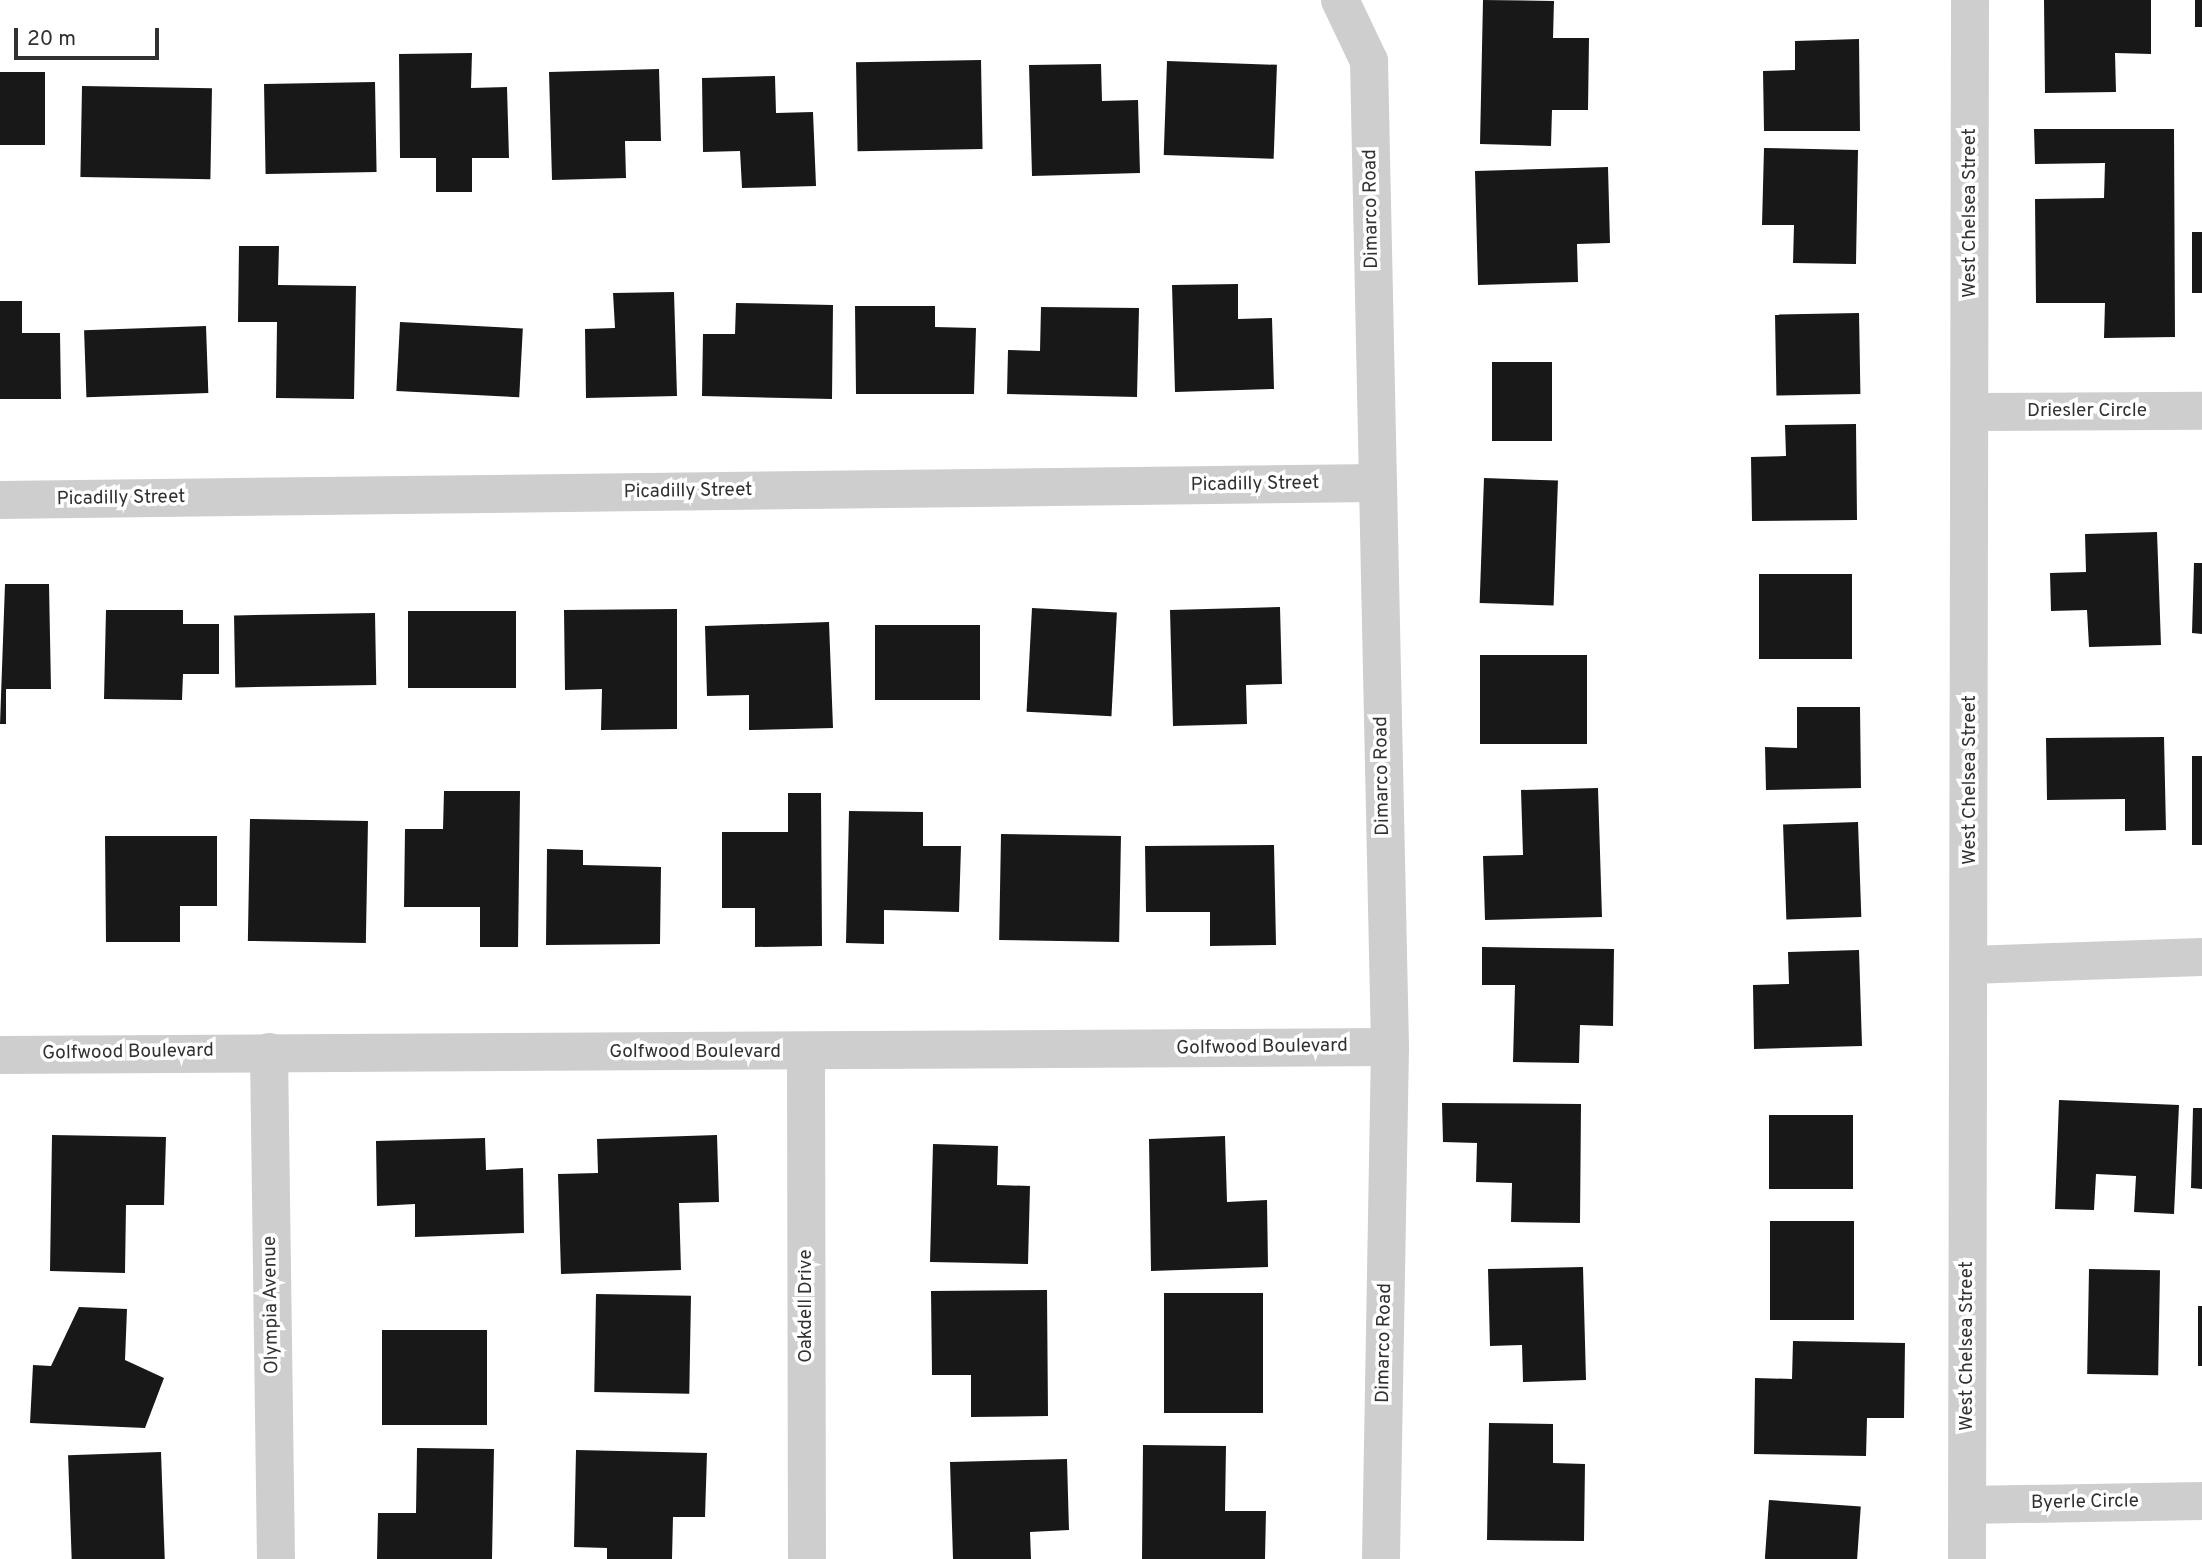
<!DOCTYPE html>
<html>
<head>
<meta charset="utf-8">
<style>
  body { margin:0 }
  #map { position:relative; width:2202px; height:1559px; overflow:hidden; background:#fff; font-family:Overpass,sans-serif }
  div>[style] { position:absolute }
  [style*='--x'] { left:calc(var(--x)*1px); top:calc(var(--y)*1px); width:calc(var(--w)*1px); rotate:calc(var(--a)*1deg) }
  .building>* { inset:0; background:#181818; transform-origin:0 0 }
  .minor>* { height:38px; margin:-19px; padding:0 19px; transform-origin:19px; border-radius:19px; background:#cecece }
  span { translate:-50% -50%; white-space:nowrap; text-align:center; line-height:1.15; -webkit-text-stroke:7px #fff; paint-order:stroke }
  .street-label { font-size:19px; color:#313131 }
  .scale { position:absolute; left:14px; top:28px; width:145px; height:32px; box-sizing:border-box; border:4px solid #313131; border-top:0; padding-left:9px; font-size:21px; line-height:24px; white-space:nowrap; color:#313131; -webkit-text-stroke:5px #fff; paint-order:stroke }
</style>
</head>
<body>
<div id="map">
  <div class="building">
    <div style="clip-path:polygon(1483px 0,1554px 1px,1553px 38px,1589px 38px,1588px 110px,1552px 110px,1551px 146px,1480px 144px)"></div>
    <div style="clip-path:polygon(2044px 0,2151px 0,2151px 54px,2115px 53px,2116px 92px,2045px 93px)"></div>
    <div style="left:2195px;top:0;width:7px;height:27px"></div>
    <div style="clip-path:polygon(1859px 39px,1860px 131px,1764px 131px,1763px 71px,1795px 70px,1795px 41px)"></div>
    <div style="clip-path:polygon(472px 53px,471px 88px,507px 87px,509px 158px,472px 158px,472px 192px,436px 192px,436px 158px,400px 158px,399px 54px)"></div>
    <div style="left:981px;top:60px;width:89px;height:125px;rotate:89deg"></div>
    <div style="left:1167px;top:61px;width:110px;height:94px;rotate:2deg"></div>
    <div style="clip-path:polygon(1101px 64px,1102px 101px,1138px 100px,1140px 173px,1032px 176px,1029px 65px)"></div>
    <div style="clip-path:polygon(659px 69px,661px 141px,625px 141px,626px 178px,552px 180px,549px 72px)"></div>
    <div style="left:0;top:72px;width:45px;height:73px"></div>
    <div style="clip-path:polygon(775px 76px,776px 113px,813px 112px,816px 186px,742px 188px,740px 151px,703px 152px,702px 78px)"></div>
    <div style="left:375px;top:82px;width:90px;height:111px;rotate:89deg"></div>
    <div style="left:82px;top:86px;width:130px;height:91px;rotate:1deg"></div>
    <div style="clip-path:polygon(2034px 129px,2174px 129px,2175px 337px,2104px 338px,2105px 303px,2036px 303px,2035px 199px,2104px 198px,2105px 163px,2035px 164px)"></div>
    <div style="clip-path:polygon(1764px 148px,1858px 150px,1856px 264px,1793px 263px,1794px 225px,1762px 225px)"></div>
    <div style="clip-path:polygon(1608px 167px,1610px 243px,1577px 244px,1578px 282px,1478px 285px,1475px 171px)"></div>
    <div style="left:2192px;top:232px;width:10px;height:61px"></div>
    <div style="clip-path:polygon(239px 246px,279px 246px,278px 285px,356px 286px,354px 399px,276px 398px,277px 322px,238px 322px)"></div>
    <div style="clip-path:polygon(1238px 284px,1238px 319px,1272px 318px,1274px 389px,1175px 392px,1172px 285px)"></div>
    <div style="clip-path:polygon(674px 292px,677px 396px,586px 398px,585px 329px,615px 328px,613px 293px)"></div>
    <div style="clip-path:polygon(0 301px,22px 301px,22px 333px,60px 333px,61px 399px,0 399px)"></div>
    <div style="clip-path:polygon(736px 303px,833px 305px,832px 399px,702px 396px,703px 334px,735px 334px)"></div>
    <div style="clip-path:polygon(855px 306px,935px 306px,935px 327px,976px 328px,974px 394px,856px 394px)"></div>
    <div style="clip-path:polygon(1041px 307px,1139px 308px,1137px 397px,1007px 394px,1008px 350px,1040px 351px)"></div>
    <div style="left:1859px;top:313px;width:81px;height:84px;rotate:89deg"></div>
    <div style="left:400px;top:322px;width:123px;height:69px;rotate:3deg"></div>
    <div style="left:206px;top:326px;width:67px;height:122px;rotate:88deg"></div>
    <div style="left:1492px;top:362px;width:60px;height:79px"></div>
    <div style="clip-path:polygon(1856px 424px,1857px 520px,1752px 521px,1751px 457px,1786px 456px,1785px 425px)"></div>
    <div style="left:1484px;top:478px;width:74px;height:125px;rotate:2deg"></div>
    <div style="clip-path:polygon(2157px 532px,2161px 645px,2089px 647px,2087px 610px,2051px 611px,2050px 573px,2086px 572px,2085px 534px)"></div>
    <div style="clip-path:polygon(2194px 563px,2202px 563px,2202px 634px,2192px 633px)"></div>
    <div style="left:1759px;top:574px;width:93px;height:85px"></div>
    <div style="clip-path:polygon(5px 584px,49px 584px,51px 689px,6px 689px,6px 724px,0 724px)"></div>
    <div style="clip-path:polygon(1280px 607px,1282px 684px,1246px 685px,1247px 724px,1173px 726px,1170px 610px)"></div>
    <div style="left:1032px;top:608px;width:85px;height:104px;rotate:3deg"></div>
    <div style="clip-path:polygon(677px 609px,677px 729px,601px 730px,602px 689px,565px 690px,564px 610px)"></div>
    <div style="clip-path:polygon(106px 610px,183px 610px,183px 624px,219px 624px,219px 674px,183px 674px,182px 700px,104px 699px)"></div>
    <div style="left:408px;top:611px;width:108px;height:77px"></div>
    <div style="left:375px;top:613px;width:72px;height:141px;rotate:89deg"></div>
    <div style="clip-path:polygon(829px 622px,833px 728px,749px 730px,749px 695px,707px 696px,705px 626px)"></div>
    <div style="left:875px;top:625px;width:105px;height:75px"></div>
    <div style="left:1480px;top:655px;width:107px;height:89px"></div>
    <div style="clip-path:polygon(1797px 707px,1860px 707px,1861px 788px,1766px 790px,1765px 747px,1797px 748px)"></div>
    <div style="clip-path:polygon(2164px 737px,2166px 830px,2125px 831px,2125px 799px,2047px 800px,2046px 738px)"></div>
    <div style="left:2202px;top:756px;width:89px;height:10px;rotate:90deg"></div>
    <div style="clip-path:polygon(1598px 788px,1602px 917px,1485px 920px,1483px 856px,1523px 855px,1521px 790px)"></div>
    <div style="clip-path:polygon(444px 791px,520px 791px,518px 947px,480px 947px,480px 907px,404px 907px,405px 829px,443px 829px)"></div>
    <div style="clip-path:polygon(788px 793px,821px 793px,822px 946px,755px 947px,755px 908px,722px 908px,722px 832px,788px 832px)"></div>
    <div style="clip-path:polygon(849px 811px,923px 812px,923px 846px,961px 846px,959px 912px,884px 910px,884px 944px,846px 943px)"></div>
    <div style="left:250px;top:819px;width:118px;height:122px;rotate:1deg"></div>
    <div style="left:1858px;top:822px;width:95px;height:75px;rotate:88deg"></div>
    <div style="left:1001px;top:834px;width:120px;height:106px;rotate:1deg"></div>
    <div style="clip-path:polygon(105px 836px,217px 836px,217px 906px,180px 906px,180px 942px,106px 942px)"></div>
    <div style="clip-path:polygon(1274px 845px,1276px 945px,1210px 946px,1210px 912px,1146px 912px,1145px 846px)"></div>
    <div style="clip-path:polygon(547px 849px,583px 850px,583px 865px,661px 867px,660px 944px,546px 945px)"></div>
    <div style="clip-path:polygon(1482px 947px,1614px 949px,1613px 1026px,1580px 1025px,1579px 1063px,1513px 1062px,1515px 985px,1482px 985px)"></div>
    <div style="clip-path:polygon(1859px 950px,1862px 1046px,1754px 1049px,1753px 985px,1789px 984px,1788px 952px)"></div>
    <div style="clip-path:polygon(2059px 1100px,2179px 1105px,2174px 1214px,2134px 1212px,2136px 1176px,2096px 1174px,2094px 1210px,2055px 1209px)"></div>
    <div style="clip-path:polygon(1442px 1103px,1581px 1104px,1580px 1223px,1511px 1222px,1512px 1183px,1476px 1182px,1477px 1143px,1443px 1142px)"></div>
    <div style="clip-path:polygon(2193px 1108px,2202px 1108px,2202px 1189px,2191px 1188px)"></div>
    <div style="left:1769px;top:1115px;width:84px;height:74px"></div>
    <div style="clip-path:polygon(52px 1135px,166px 1137px,164px 1205px,126px 1205px,125px 1273px,50px 1271px)"></div>
    <div style="clip-path:polygon(717px 1135px,719px 1202px,679px 1203px,681px 1270px,561px 1274px,558px 1174px,598px 1173px,597px 1139px)"></div>
    <div style="clip-path:polygon(1225px 1136px,1227px 1202px,1267px 1200px,1268px 1267px,1151px 1271px,1149px 1139px)"></div>
    <div style="clip-path:polygon(485px 1138px,486px 1170px,523px 1168px,524px 1233px,415px 1237px,415px 1204px,377px 1206px,376px 1141px)"></div>
    <div style="clip-path:polygon(933px 1144px,998px 1146px,997px 1185px,1030px 1186px,1028px 1264px,930px 1262px)"></div>
    <div style="left:1770px;top:1221px;width:84px;height:99px"></div>
    <div style="clip-path:polygon(1583px 1267px,1586px 1380px,1523px 1382px,1522px 1345px,1490px 1346px,1488px 1269px)"></div>
    <div style="left:2089px;top:1269px;width:71px;height:105px;rotate:1deg"></div>
    <div style="clip-path:polygon(1047px 1290px,1048px 1416px,971px 1417px,971px 1375px,932px 1375px,931px 1291px)"></div>
    <div style="left:1164px;top:1293px;width:99px;height:120px"></div>
    <div style="left:596px;top:1294px;width:95px;height:98px;rotate:1deg"></div>
    <div style="left:2198px;top:1306px;width:4px;height:60px"></div>
    <div style="clip-path:polygon(79px 1307px,127px 1309px,125px 1360px,164px 1378px,145px 1428px,30px 1423px,33px 1365px,51px 1366px)"></div>
    <div style="left:487px;top:1330px;width:95px;height:105px;rotate:90deg"></div>
    <div style="clip-path:polygon(1793px 1341px,1905px 1343px,1904px 1418px,1867px 1418px,1866px 1456px,1754px 1454px,1755px 1378px,1792px 1379px)"></div>
    <div style="clip-path:polygon(1489px 1423px,1553px 1424px,1553px 1463px,1585px 1464px,1584px 1541px,1487px 1540px)"></div>
    <div style="clip-path:polygon(1143px 1445px,1226px 1446px,1225px 1511px,1266px 1511px,1265px 1559px,1142px 1559px)"></div>
    <div style="clip-path:polygon(417px 1448px,494px 1449px,492px 1559px,377px 1559px,378px 1513px,416px 1513px)"></div>
    <div style="clip-path:polygon(576px 1450px,707px 1453px,705px 1517px,673px 1517px,672px 1559px,607px 1559px,607px 1548px,574px 1547px)"></div>
    <div style="left:161px;top:1452px;width:107px;height:93px;rotate:88deg"></div>
    <div style="clip-path:polygon(1067px 1459px,1069px 1530px,1030px 1532px,1031px 1559px,953px 1559px,950px 1462px)"></div>
    <div style="left:1769px;top:1500px;width:92px;height:59px;rotate:4deg"></div>
  </div>
  <div class="minor">
    <div style="--x:1340;--y:0;--w:68;--a:64.6"></div>
    <div style="--x:1369;--y:61;--w:986;--a:88.78"></div>
    <div style="--x:1390;--y:1047;--w:512;--a:91.01"></div>
    <div style="--x:1973;--y:412;--w:229;--a:-0.3"></div>
    <div style="--x:0;--y:500;--w:1377;--a:-0.71"></div>
    <div style="--x:1970;--y:965;--w:232;--a:-2"></div>
    <div style="--x:269;--y:1052;--w:507;--a:89.21"></div>
    <div style="--x:806;--y:1053;--w:506;--a:89.89"></div>
    <div style="--x:0;--y:1055;--w:1390;--a:-0.33"></div>
    <div style="--x:1968;--y:1505;--w:234;--a:-1"></div>
    <div style="--x:1967;--y:1559;--w:1559;--a:-89.89"></div>
  </div>
  <div class="street-label">
    <span style="left:1372px;top:209px;rotate:-91deg">Dimarco Road</span>
    <span style="left:1971px;top:213px;rotate:-90deg">West Chelsea Street</span>
    <span style="left:2087px;top:412px">Driesler Circle</span>
    <span style="left:1255px;top:485px;rotate:-1deg">Picadilly Street</span>
    <span style="left:688px;top:492px;rotate:-1deg">Picadilly Street</span>
    <span style="left:121px;top:499px;rotate:-1deg">Picadilly Street</span>
    <span style="left:1383px;top:776px;rotate:-91deg">Dimarco Road</span>
    <span style="left:1971px;top:780px;rotate:-90deg">West Chelsea Street</span>
    <span style="left:1262px;top:1048px;rotate:-1deg">Golfwood Boulevard</span>
    <span style="left:128px;top:1053px;rotate:-1deg">Golfwood Boulevard</span>
    <span style="left:695px;top:1053px">Golfwood Boulevard</span>
    <span style="left:272px;top:1305px;rotate:-91deg">Olympia Avenue</span>
    <span style="left:807px;top:1306px;rotate:-90deg">Oakdell Drive</span>
    <span style="left:1385px;top:1343px;rotate:-89deg">Dimarco Road</span>
    <span style="left:1968px;top:1346px;rotate:-90deg">West Chelsea Street</span>
    <span style="left:2085px;top:1503px;rotate:-1deg">Byerle Circle</span>
  </div>
  <div class="scale">20 m</div>
</div>
</body>
</html>
